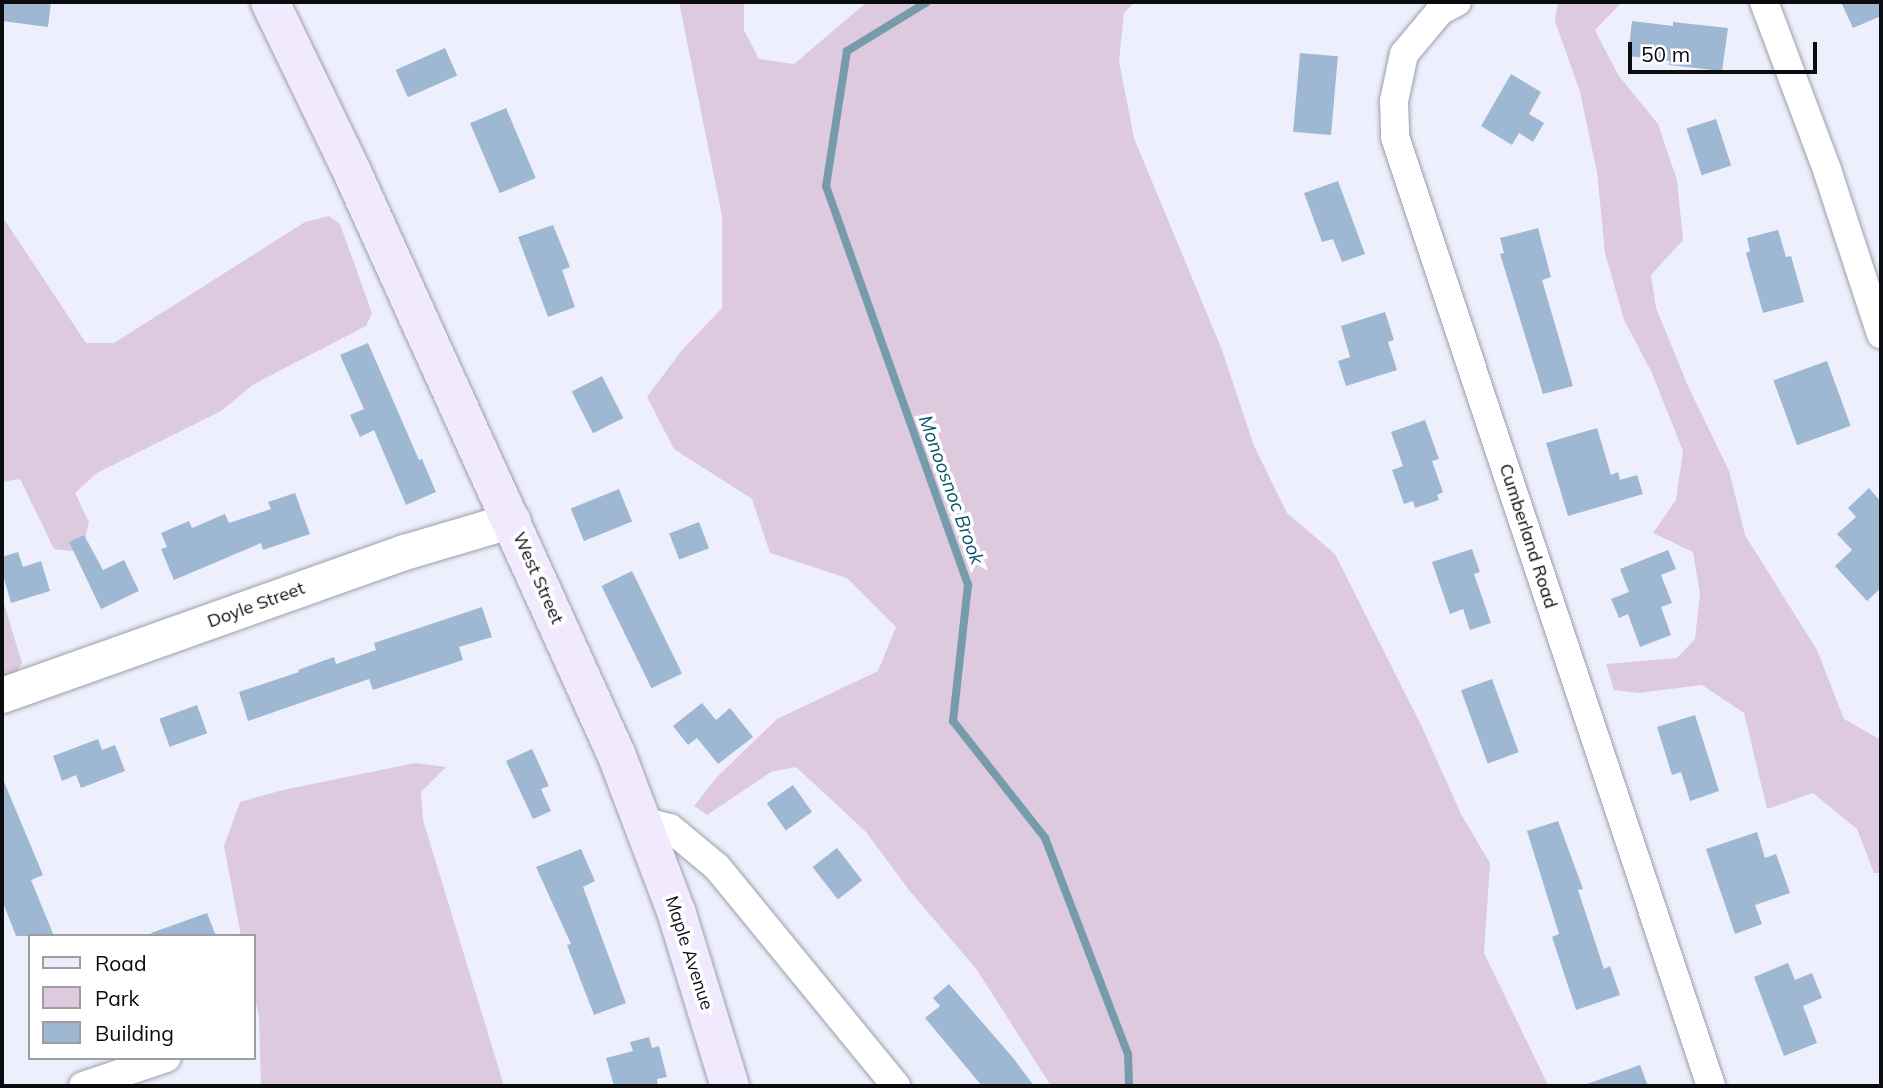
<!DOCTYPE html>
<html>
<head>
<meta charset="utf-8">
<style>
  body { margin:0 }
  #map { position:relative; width:1883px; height:1088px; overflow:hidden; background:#edf0fc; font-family:Mulish,sans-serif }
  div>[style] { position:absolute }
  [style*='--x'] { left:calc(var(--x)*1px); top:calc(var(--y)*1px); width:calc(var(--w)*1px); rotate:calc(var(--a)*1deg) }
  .green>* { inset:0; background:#ddcade }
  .stream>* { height:8px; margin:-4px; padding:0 4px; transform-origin:4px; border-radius:4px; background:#769cab }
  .building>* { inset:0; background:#9eb7d2; transform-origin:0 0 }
  .roads { filter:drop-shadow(0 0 2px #9da0ab) drop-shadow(0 0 2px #9da0ab) }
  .minor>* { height:28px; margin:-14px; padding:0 14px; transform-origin:14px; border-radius:14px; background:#fff }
  .tertiary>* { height:35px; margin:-17.5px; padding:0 17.5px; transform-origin:17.5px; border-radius:17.5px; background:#fff }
  .secondary>* { height:38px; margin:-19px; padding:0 19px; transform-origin:19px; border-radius:19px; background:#f1eafe }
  span { translate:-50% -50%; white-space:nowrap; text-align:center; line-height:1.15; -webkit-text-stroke:7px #fff; paint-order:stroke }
  .street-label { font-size:18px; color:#0b0c10 }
  .water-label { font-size:19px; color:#06556d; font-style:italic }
  .frame { position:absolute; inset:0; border:4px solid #0b0c10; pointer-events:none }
  .legend { position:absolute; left:28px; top:934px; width:228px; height:126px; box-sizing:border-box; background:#fff; border:2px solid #9d9e9f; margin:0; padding:9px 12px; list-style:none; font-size:21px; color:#0b0c10 }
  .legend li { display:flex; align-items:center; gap:14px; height:35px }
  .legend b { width:35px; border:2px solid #9d9e9f }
  .scale { position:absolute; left:1628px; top:42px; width:189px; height:32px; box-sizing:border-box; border:4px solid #0b0c10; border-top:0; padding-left:9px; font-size:21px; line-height:24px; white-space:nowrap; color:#0b0c10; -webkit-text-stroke:5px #fff; paint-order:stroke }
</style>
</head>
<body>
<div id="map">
  <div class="green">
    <div style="clip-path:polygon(679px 2px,744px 2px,744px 30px,759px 59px,794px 64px,867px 2px,1135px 2px,1124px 13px,1119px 61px,1134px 138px,1222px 350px,1254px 446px,1287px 513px,1335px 554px,1421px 725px,1462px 816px,1490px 863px,1484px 953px,1547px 1083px,1552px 1086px,1051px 1086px,977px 970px,909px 890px,866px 832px,796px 767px,771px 772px,707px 815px,694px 806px,717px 777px,777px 719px,878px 671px,896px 627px,847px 578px,770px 553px,752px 499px,674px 449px,647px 397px,682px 350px,722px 308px,722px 216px)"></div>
    <div style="clip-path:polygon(1558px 2px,1622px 2px,1595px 30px,1618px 75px,1658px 124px,1677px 180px,1683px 240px,1651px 275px,1656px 308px,1688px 386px,1729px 471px,1745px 535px,1817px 650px,1844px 719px,1881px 740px,1881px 873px,1874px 873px,1857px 829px,1813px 793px,1767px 809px,1744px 713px,1702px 685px,1638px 693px,1614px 690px,1606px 664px,1677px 658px,1695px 639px,1700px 594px,1693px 552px,1653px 533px,1676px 500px,1683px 451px,1651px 371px,1624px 320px,1605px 253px,1597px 172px,1580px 92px,1555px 21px)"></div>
    <div style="clip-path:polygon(2px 216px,86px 343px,114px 343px,305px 222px,329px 216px,340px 224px,372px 313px,366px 326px,254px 384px,221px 411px,97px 473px,75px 493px,89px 522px,82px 552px,54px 549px,20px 479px,2px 482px)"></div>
    <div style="clip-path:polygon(2px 597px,22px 663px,11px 682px,2px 684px)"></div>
    <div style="clip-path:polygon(415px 763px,446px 767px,421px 792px,423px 820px,504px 1086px,261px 1086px,259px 1016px,254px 995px,254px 936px,241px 936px,224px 846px,240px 802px,283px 790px)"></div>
  </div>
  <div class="stream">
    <div style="--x:927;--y:2;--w:94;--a:148.5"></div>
    <div style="--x:847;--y:51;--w:137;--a:98.8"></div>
    <div style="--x:826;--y:186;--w:424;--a:70.4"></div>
    <div style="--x:968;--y:585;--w:137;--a:96.3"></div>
    <div style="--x:953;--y:721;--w:149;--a:51.8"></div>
    <div style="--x:1045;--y:838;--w:231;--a:69"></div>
    <div style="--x:1128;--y:1054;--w:32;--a:88"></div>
  </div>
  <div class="building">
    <div style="clip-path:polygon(2px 2px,51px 2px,48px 27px,2px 21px)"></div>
    <div style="clip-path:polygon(1841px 2px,1881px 2px,1881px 16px,1853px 28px)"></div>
    <div style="clip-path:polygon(1632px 21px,1673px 26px,1673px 22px,1728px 28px,1722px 71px,1669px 65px,1670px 61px,1628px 56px)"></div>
    <div style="left:445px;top:48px;width:30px;height:54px;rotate:66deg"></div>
    <div style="left:1300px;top:53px;width:38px;height:79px;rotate:5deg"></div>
    <div style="clip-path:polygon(1511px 74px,1541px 92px,1529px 114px,1544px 123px,1533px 142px,1519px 133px,1512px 145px,1481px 126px)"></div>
    <div style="left:506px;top:108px;width:76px;height:39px;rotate:67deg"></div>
    <div style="left:1716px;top:119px;width:49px;height:31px;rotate:72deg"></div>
    <div style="clip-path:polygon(1338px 181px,1365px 254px,1342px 262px,1333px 239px,1322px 242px,1304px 193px)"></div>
    <div style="clip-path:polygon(553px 225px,570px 267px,562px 270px,575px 307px,548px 317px,518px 237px)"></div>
    <div style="clip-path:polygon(1538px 228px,1551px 277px,1542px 280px,1573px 386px,1543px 394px,1500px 254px,1504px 253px,1500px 238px)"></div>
    <div style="clip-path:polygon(1778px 230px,1786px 257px,1791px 256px,1804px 302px,1763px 313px,1746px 253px,1750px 251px,1747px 238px)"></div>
    <div style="clip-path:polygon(1385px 312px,1394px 340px,1388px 342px,1397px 370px,1346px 386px,1338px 361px,1350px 357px,1341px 326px)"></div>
    <div style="clip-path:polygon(368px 343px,419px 460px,422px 459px,436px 492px,406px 505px,374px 430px,360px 437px,350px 415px,364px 409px,340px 355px)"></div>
    <div style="left:1827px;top:361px;width:69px;height:57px;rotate:70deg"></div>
    <div style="left:602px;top:376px;width:47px;height:34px;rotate:63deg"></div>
    <div style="clip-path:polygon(1425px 420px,1439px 459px,1432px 461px,1443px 492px,1437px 495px,1439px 500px,1415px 508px,1413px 501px,1404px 504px,1392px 470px,1403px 466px,1391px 432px)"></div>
    <div style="clip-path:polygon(1597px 428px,1611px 475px,1618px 472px,1620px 480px,1637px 475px,1643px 494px,1568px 516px,1546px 443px)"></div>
    <div style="clip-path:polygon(1869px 488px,1881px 502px,1881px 588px,1867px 601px,1835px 566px,1852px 550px,1837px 534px,1856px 517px,1848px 508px)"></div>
    <div style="left:619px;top:489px;width:35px;height:52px;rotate:68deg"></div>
    <div style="clip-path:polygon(295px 493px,310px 534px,263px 550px,261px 543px,174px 580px,161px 549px,167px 547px,161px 533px,189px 521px,192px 528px,225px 514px,229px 523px,271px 509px,268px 502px)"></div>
    <div style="left:699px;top:522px;width:28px;height:32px;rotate:69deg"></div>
    <div style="clip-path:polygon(84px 535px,103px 570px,124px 560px,139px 591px,101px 609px,69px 542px)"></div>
    <div style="clip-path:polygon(1472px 549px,1480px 572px,1474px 574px,1491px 623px,1470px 630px,1463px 609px,1450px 614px,1432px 562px)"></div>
    <div style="clip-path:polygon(1668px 550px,1676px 569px,1661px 575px,1672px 603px,1661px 607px,1671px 635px,1640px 647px,1628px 614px,1619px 618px,1611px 599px,1629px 592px,1620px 569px)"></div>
    <div style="clip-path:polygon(18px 552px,23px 567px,41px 561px,50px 591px,11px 603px,2px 571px,2px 557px)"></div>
    <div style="left:632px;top:571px;width:114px;height:34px;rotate:64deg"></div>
    <div style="clip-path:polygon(482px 607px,492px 637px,459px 647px,463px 660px,373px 690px,369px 679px,248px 721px,239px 692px,299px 672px,298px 670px,334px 657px,336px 664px,376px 650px,374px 643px)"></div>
    <div style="left:1492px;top:679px;width:78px;height:33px;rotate:70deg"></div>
    <div style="clip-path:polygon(702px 703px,716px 720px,730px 708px,753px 737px,718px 764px,697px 738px,688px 745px,673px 726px)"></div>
    <div style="left:197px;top:705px;width:30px;height:40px;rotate:70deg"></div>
    <div style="clip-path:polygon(1695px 715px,1719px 791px,1690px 801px,1681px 772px,1672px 775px,1657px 727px)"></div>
    <div style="clip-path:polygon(98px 739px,102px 750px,115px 745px,125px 771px,81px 788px,76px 775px,62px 781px,53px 756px)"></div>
    <div style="clip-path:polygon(532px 749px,549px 786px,541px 789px,551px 811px,533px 819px,506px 761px)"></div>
    <div style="clip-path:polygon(2px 777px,43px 875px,31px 880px,54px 936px,16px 936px,2px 900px)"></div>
    <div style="left:793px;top:785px;width:33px;height:32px;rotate:55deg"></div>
    <div style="clip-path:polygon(1558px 821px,1583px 889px,1578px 890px,1604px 969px,1610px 966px,1620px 995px,1576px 1010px,1552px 937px,1559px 934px,1527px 831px)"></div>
    <div style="clip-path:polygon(1757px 832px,1765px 858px,1776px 854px,1790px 893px,1755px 905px,1762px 924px,1735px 934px,1706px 849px)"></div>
    <div style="left:837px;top:848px;width:41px;height:31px;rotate:52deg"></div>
    <div style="clip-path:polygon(581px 849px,595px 881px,583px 887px,626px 1003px,594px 1015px,567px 945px,571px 944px,536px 867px)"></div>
    <div style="clip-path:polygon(207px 913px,216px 936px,152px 936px,151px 933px)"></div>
    <div style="clip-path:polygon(1788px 963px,1795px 980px,1812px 973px,1822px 998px,1803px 1006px,1817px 1043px,1784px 1056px,1754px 977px)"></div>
    <div style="clip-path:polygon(949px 984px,1014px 1059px,1034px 1086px,982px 1086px,925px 1018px,940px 1006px,933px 998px)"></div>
    <div style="clip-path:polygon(649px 1037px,652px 1048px,659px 1046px,667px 1077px,657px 1079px,658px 1086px,614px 1086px,606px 1058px,633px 1051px,630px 1042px)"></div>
    <div style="clip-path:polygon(1640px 1065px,1648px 1086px,1588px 1086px,1587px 1084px)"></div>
  </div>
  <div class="roads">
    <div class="minor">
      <div style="--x:1457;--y:2;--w:19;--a:152"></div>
      <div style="--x:1440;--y:11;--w:56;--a:129.9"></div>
      <div style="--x:1404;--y:54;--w:48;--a:102"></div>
      <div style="--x:1394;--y:101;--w:36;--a:88"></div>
      <div style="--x:1395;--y:137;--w:1000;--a:71.58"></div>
      <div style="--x:1764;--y:2;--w:179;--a:69.4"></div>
      <div style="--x:1827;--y:170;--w:173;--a:71.8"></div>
      <div style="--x:643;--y:821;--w:28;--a:15"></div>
      <div style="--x:670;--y:828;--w:61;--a:39.7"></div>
      <div style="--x:717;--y:867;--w:283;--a:50.7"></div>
      <div style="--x:83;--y:1086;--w:88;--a:-18.6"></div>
    </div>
    <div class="tertiary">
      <div style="--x:2;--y:695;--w:427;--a:-19.6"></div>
      <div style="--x:404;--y:552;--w:113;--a:-16.5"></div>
    </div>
    <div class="secondary">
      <div style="--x:270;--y:2;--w:191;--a:64.2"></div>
      <div style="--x:353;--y:174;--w:639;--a:65.6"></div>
      <div style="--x:617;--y:756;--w:169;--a:69.2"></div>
      <div style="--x:677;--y:914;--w:180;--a:72.9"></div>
    </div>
  </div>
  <div class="street-label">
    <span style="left:1528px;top:536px;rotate:72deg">Cumberland Road</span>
    <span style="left:538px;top:578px;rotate:66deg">West Street</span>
    <span style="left:256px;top:605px;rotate:-20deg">Doyle Street</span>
    <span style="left:689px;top:953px;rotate:72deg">Maple Avenue</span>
  </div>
  <div class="water-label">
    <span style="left:951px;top:490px;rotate:70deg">Monoosnoc Brook</span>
  </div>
  <div class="frame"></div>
  <ul class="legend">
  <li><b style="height:9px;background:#f1eafe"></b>Road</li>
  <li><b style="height:19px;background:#ddcade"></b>Park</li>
  <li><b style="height:19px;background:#9eb7d2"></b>Building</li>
  </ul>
  <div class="scale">50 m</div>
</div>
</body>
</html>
